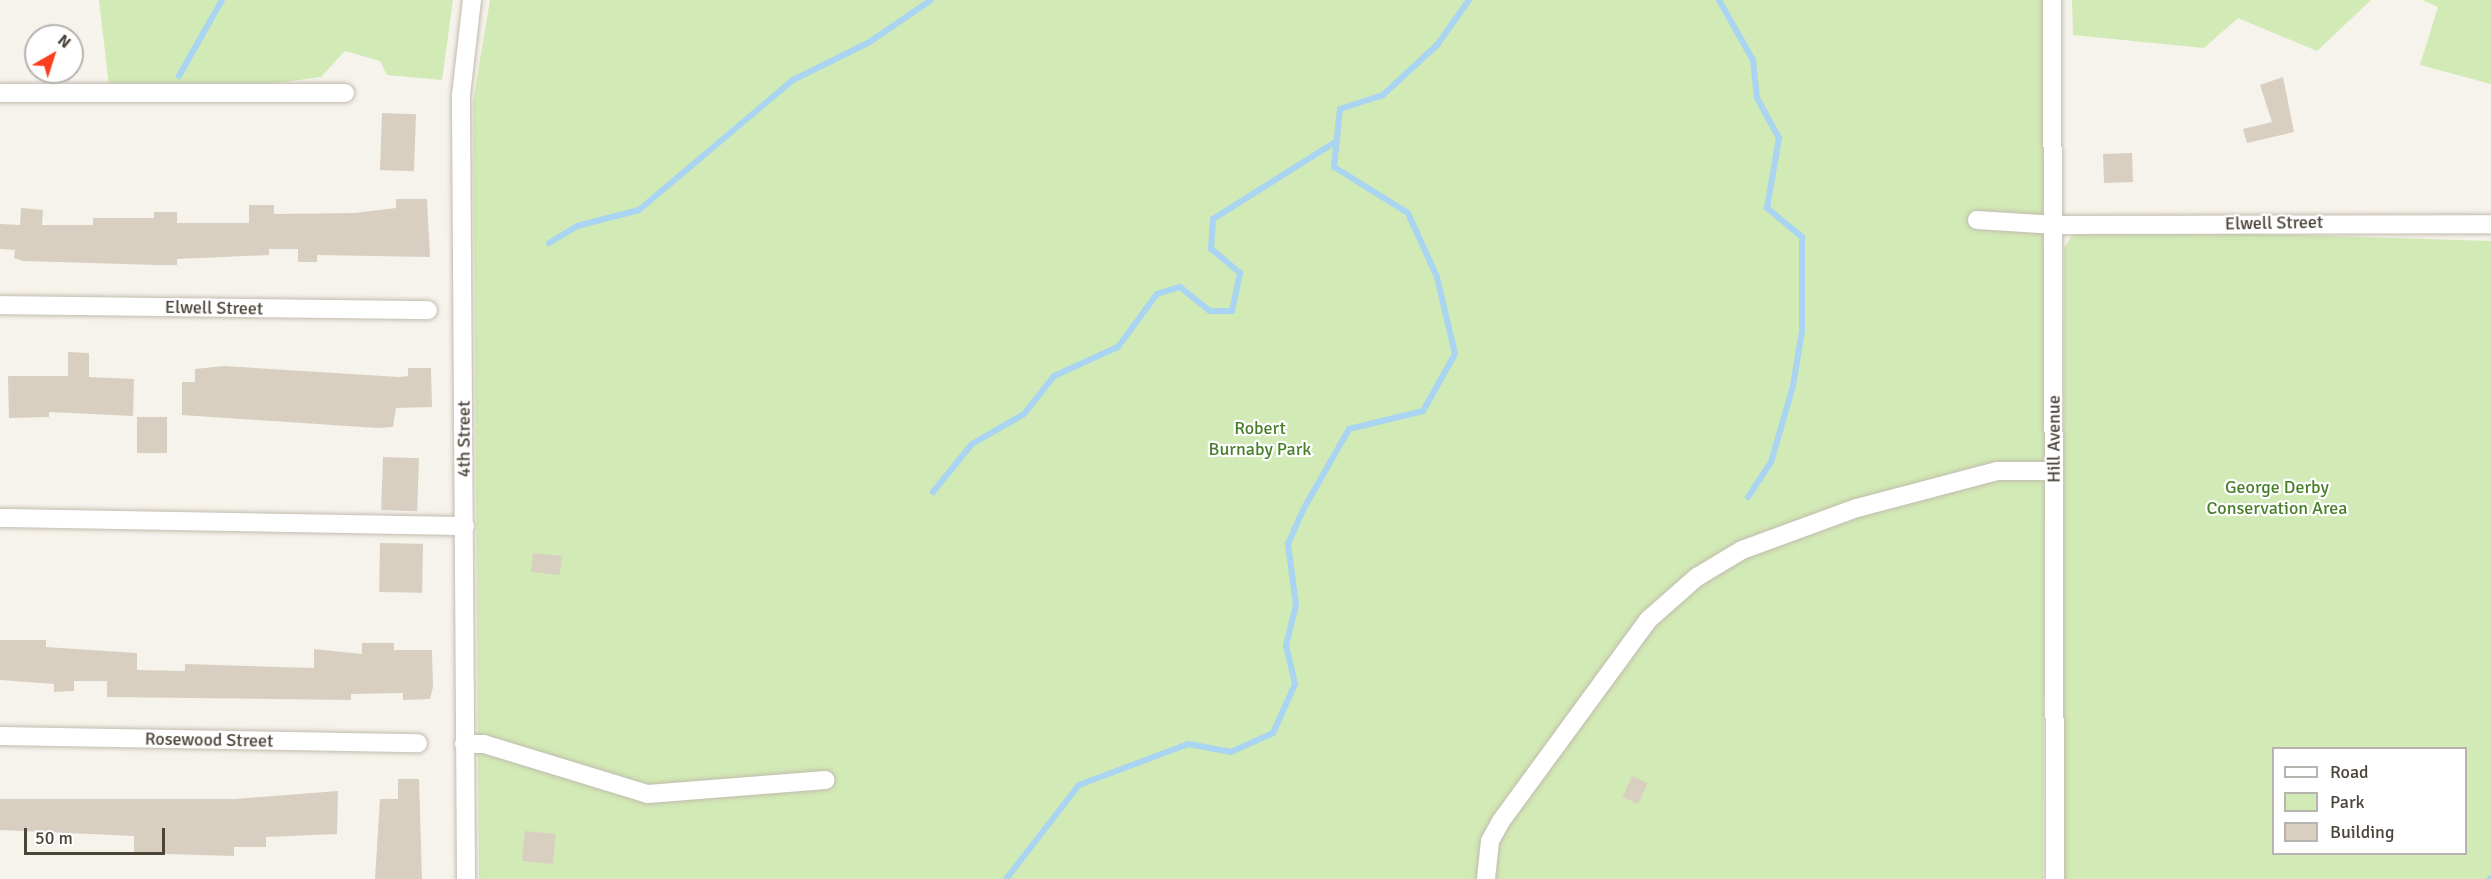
<!DOCTYPE html>
<html>
<head>
<meta charset="utf-8">
<style>
  body { margin:0 }
  #map { position:relative; width:2491px; height:879px; overflow:hidden; background:#f6f3ec; font-family:Signika,sans-serif }
  div>[style] { position:absolute }
  [style*='--x'] { left:calc(var(--x)*1px); top:calc(var(--y)*1px); width:calc(var(--w)*1px); rotate:calc(var(--a)*1deg) }
  .green>* { inset:0; background:#d2eab5 }
  .stream>* { height:6px; margin:-3px; padding:0 3px; transform-origin:3px; border-radius:3px; background:#a9d4f2 }
  .building>* { inset:0; background:#d8cfc1; transform-origin:0 0 }
  .roads { filter:drop-shadow(0 0 2px #c2bbae) drop-shadow(0 0 2px #c2bbae) }
  .minor>* { height:18px; margin:-9px; padding:0 9px; transform-origin:9px; border-radius:9px; background:#fff }
  span { translate:-50% -50%; white-space:nowrap; text-align:center; line-height:1.15; -webkit-text-stroke:4.5px #fff; paint-order:stroke }
  .street-label { font-size:18px; color:#4b4439 }
  .park-label { font-size:18px; color:#4a7f2a }
  .legend { position:absolute; left:2272px; top:747px; width:195px; height:108px; box-sizing:border-box; background:#fff; border:2px solid #b7b4b0; margin:0; padding:8px 10px; list-style:none; font-size:18px; color:#4b4439 }
  .legend li { display:flex; align-items:center; gap:12px; height:30px }
  .legend b { width:30px; border:2px solid #b7b4b0 }
  .north { position:absolute; left:24px; top:24px; width:60px; height:60px; box-sizing:border-box; background:#fff; border:2px solid #b7b4b0; border-radius:50%; rotate:39deg; font-size:16px; font-weight:700; line-height:24px; text-align:center; color:#4b4439 }
  .north::after { content:''; display:block; margin:auto; width:21px; height:27px; background:#fc3f1d; clip-path:polygon(50% 0,100% 100%,50% 72%,0 100%) }
  .scale { position:absolute; left:24px; top:828px; width:141px; height:27px; box-sizing:border-box; border:3px solid #4b4439; border-top:0; padding-left:8px; font-size:18px; line-height:21px; white-space:nowrap; color:#4b4439; -webkit-text-stroke:4px #fff; paint-order:stroke }
</style>
</head>
<body>
<div id="map">
  <div class="green">
    <div style="clip-path:polygon(99px 0,453px 0,442px 80px,387px 75px,380px 61px,345px 51px,321px 77px,238px 88px,109px 86px)"></div>
    <div style="clip-path:polygon(490px 0,2047px 0,2043px 879px,479px 879px,473px 102px)"></div>
    <div style="clip-path:polygon(2072px 0,2371px 0,2317px 51px,2238px 18px,2204px 48px,2073px 35px)"></div>
    <div style="clip-path:polygon(2422px 0,2491px 0,2491px 84px,2420px 65px,2438px 7px)"></div>
    <div style="clip-path:polygon(evenodd,2093px 229px,2491px 241px,2491px 879px,2062px 879px,2064px 248px,2072px 236px,2093px 229px,2274px 748px,2466px 748px,2466px 854px,2274px 854px,2274px 748px)"></div>
  </div>
  <div class="stream">
    <div style="--x:1719;--y:0;--w:69;--a:60.5"></div>
    <div style="--x:1753;--y:60;--w:38;--a:84"></div>
    <div style="--x:1757;--y:98;--w:46;--a:61.2"></div>
    <div style="--x:1779;--y:138;--w:71;--a:99.7"></div>
    <div style="--x:1767;--y:208;--w:45;--a:39.6"></div>
    <div style="--x:1802;--y:237;--w:94;--a:90"></div>
    <div style="--x:1802;--y:331;--w:56;--a:99.3"></div>
    <div style="--x:1793;--y:386;--w:79;--a:106.1"></div>
    <div style="--x:1771;--y:462;--w:42;--a:123.3"></div>
    <div style="--x:179;--y:76;--w:87;--a:-60.5"></div>
    <div style="--x:549;--y:243;--w:33;--a:-31"></div>
    <div style="--x:577;--y:226;--w:64;--a:-14.5"></div>
    <div style="--x:639;--y:210;--w:202;--a:-40.2"></div>
    <div style="--x:793;--y:80;--w:84;--a:-26.3"></div>
    <div style="--x:868;--y:43;--w:76;--a:-34.3"></div>
    <div style="--x:933;--y:492;--w:62;--a:-50.9"></div>
    <div style="--x:972;--y:444;--w:60;--a:-30"></div>
    <div style="--x:1024;--y:414;--w:48;--a:-51.7"></div>
    <div style="--x:1054;--y:376;--w:70;--a:-24.4"></div>
    <div style="--x:1118;--y:347;--w:66;--a:-53.7"></div>
    <div style="--x:1157;--y:294;--w:24;--a:-17"></div>
    <div style="--x:1180;--y:287;--w:38;--a:39"></div>
    <div style="--x:1210;--y:311;--w:22;--a:0"></div>
    <div style="--x:1232;--y:311;--w:39;--a:-78"></div>
    <div style="--x:1240;--y:273;--w:38;--a:-140"></div>
    <div style="--x:1211;--y:249;--w:30;--a:-86"></div>
    <div style="--x:1213;--y:219;--w:146;--a:-32.2"></div>
    <div style="--x:1006;--y:879;--w:119;--a:-52.2"></div>
    <div style="--x:1079;--y:785;--w:116;--a:-20.6"></div>
    <div style="--x:1188;--y:744;--w:44;--a:10.5"></div>
    <div style="--x:1231;--y:752;--w:46;--a:-24.3"></div>
    <div style="--x:1273;--y:733;--w:54;--a:-65.8"></div>
    <div style="--x:1295;--y:684;--w:40;--a:-103"></div>
    <div style="--x:1286;--y:645;--w:41;--a:-76"></div>
    <div style="--x:1296;--y:605;--w:62;--a:-97.5"></div>
    <div style="--x:1288;--y:544;--w:39;--a:-66"></div>
    <div style="--x:1304;--y:508;--w:91;--a:-60.3"></div>
    <div style="--x:1349;--y:429;--w:76;--a:-13.7"></div>
    <div style="--x:1423;--y:411;--w:65;--a:-60.7"></div>
    <div style="--x:1455;--y:354;--w:79;--a:-103.2"></div>
    <div style="--x:1437;--y:277;--w:70;--a:-114.4"></div>
    <div style="--x:1408;--y:213;--w:87;--a:-148.1"></div>
    <div style="--x:1334;--y:167;--w:58;--a:-84.1"></div>
    <div style="--x:1340;--y:109;--w:45;--a:-18"></div>
    <div style="--x:1383;--y:95;--w:74;--a:-42.8"></div>
    <div style="--x:1437;--y:45;--w:55;--a:-54.6"></div>
    <div style="--x:2490;--y:879;--w:1;--a:-45"></div>
  </div>
  <div class="building">
    <div style="clip-path:polygon(2283px 77px,2294px 132px,2247px 143px,2243px 129px,2272px 122px,2260px 85px)"></div>
    <div style="left:382px;top:113px;width:34px;height:57px;rotate:2deg"></div>
    <div style="left:2132px;top:153px;width:29px;height:29px;rotate:88deg"></div>
    <div style="clip-path:polygon(396px 199px,427px 199px,430px 257px,317px 255px,317px 262px,298px 262px,298px 249px,269px 249px,269px 255px,177px 259px,177px 265px,158px 265px,23px 261px,14px 258px,15px 250px,0 249px,0 224px,20px 225px,21px 208px,43px 210px,42px 225px,93px 225px,93px 218px,154px 218px,154px 212px,177px 212px,177px 223px,249px 223px,249px 205px,274px 205px,274px 214px,354px 213px,396px 208px)"></div>
    <div style="clip-path:polygon(68px 352px,89px 353px,89px 377px,134px 379px,133px 416px,49px 412px,49px 417px,9px 418px,8px 376px,68px 376px)"></div>
    <div style="clip-path:polygon(224px 366px,399px 377px,408px 376px,408px 368px,431px 368px,432px 407px,396px 408px,393px 427px,378px 428px,182px 415px,182px 382px,195px 382px,195px 369px)"></div>
    <div style="left:167px;top:417px;width:36px;height:30px;rotate:90deg"></div>
    <div style="left:383px;top:457px;width:36px;height:53px;rotate:2deg"></div>
    <div style="left:380px;top:543px;width:43px;height:49px;rotate:1deg"></div>
    <div style="left:533px;top:553px;width:29px;height:19px;rotate:6deg"></div>
    <div style="clip-path:polygon(0 640px,46px 640px,46px 647px,137px 653px,137px 670px,185px 671px,185px 664px,314px 668px,314px 649px,362px 654px,362px 643px,394px 643px,394px 650px,432px 650px,433px 687px,430px 699px,403px 700px,403px 693px,351px 694px,351px 700px,107px 697px,107px 681px,74px 681px,74px 691px,54px 692px,54px 684px,0 680px)"></div>
    <div style="left:1632px;top:776px;width:17px;height:23px;rotate:24deg"></div>
    <div style="clip-path:polygon(398px 779px,419px 779px,422px 879px,375px 879px,380px 799px,398px 799px)"></div>
    <div style="clip-path:polygon(338px 791px,337px 834px,266px 837px,266px 847px,234px 847px,234px 856px,134px 853px,134px 836px,0 830px,0 799px,235px 799px)"></div>
    <div style="left:525px;top:831px;width:31px;height:30px;rotate:6deg"></div>
  </div>
  <div class="roads">
    <div class="minor">
      <div style="--x:2052;--y:0;--w:879;--a:89.8"></div>
      <div style="--x:0;--y:93;--w:345;--a:0"></div>
      <div style="--x:1977;--y:220;--w:79;--a:3.6"></div>
      <div style="--x:2056;--y:225;--w:435;--a:-0.1"></div>
      <div style="--x:0;--y:305;--w:428;--a:0.7"></div>
      <div style="--x:0;--y:518;--w:465;--a:1"></div>
      <div style="--x:0;--y:736;--w:418;--a:1"></div>
      <div style="--x:464;--y:744;--w:20;--a:0"></div>
      <div style="--x:484;--y:744;--w:171;--a:17"></div>
      <div style="--x:648;--y:794;--w:178;--a:-4.5"></div>
      <div style="--x:466;--y:879;--w:784;--a:-90.37"></div>
      <div style="--x:461;--y:95;--w:96;--a:-83.4"></div>
      <div style="--x:1486;--y:879;--w:38;--a:-84"></div>
      <div style="--x:1490;--y:841;--w:23;--a:-61"></div>
      <div style="--x:1501;--y:821;--w:249;--a:-53.8"></div>
      <div style="--x:1648;--y:620;--w:65;--a:-41.3"></div>
      <div style="--x:1697;--y:577;--w:52;--a:-31"></div>
      <div style="--x:1742;--y:550;--w:122;--a:-20.1"></div>
      <div style="--x:1857;--y:508;--w:145;--a:-14.8"></div>
      <div style="--x:1997;--y:471;--w:56;--a:0"></div>
    </div>
  </div>
  <div class="street-label">
    <span style="left:2274px;top:223px;rotate:-1deg">Elwell Street</span>
    <span style="left:214px;top:308px;rotate:1deg">Elwell Street</span>
    <span style="left:464px;top:439px;rotate:-90deg">4th Street</span>
    <span style="left:2054px;top:439px;rotate:-90deg">Hill Avenue</span>
    <span style="left:209px;top:740px;rotate:1deg">Rosewood Street</span>
  </div>
  <div class="park-label">
    <span style="left:1260px;top:439px">Robert<br>Burnaby Park</span>
    <span style="left:2277px;top:498px">George Derby<br>Conservation Area</span>
  </div>
  <ul class="legend">
  <li><b style="height:8px;background:#fff"></b>Road</li>
  <li><b style="height:16px;background:#d2eab5"></b>Park</li>
  <li><b style="height:16px;background:#d8cfc1"></b>Building</li>
  </ul>
  <div class="north">N</div>
  <div class="scale">50 m</div>
</div>
</body>
</html>
